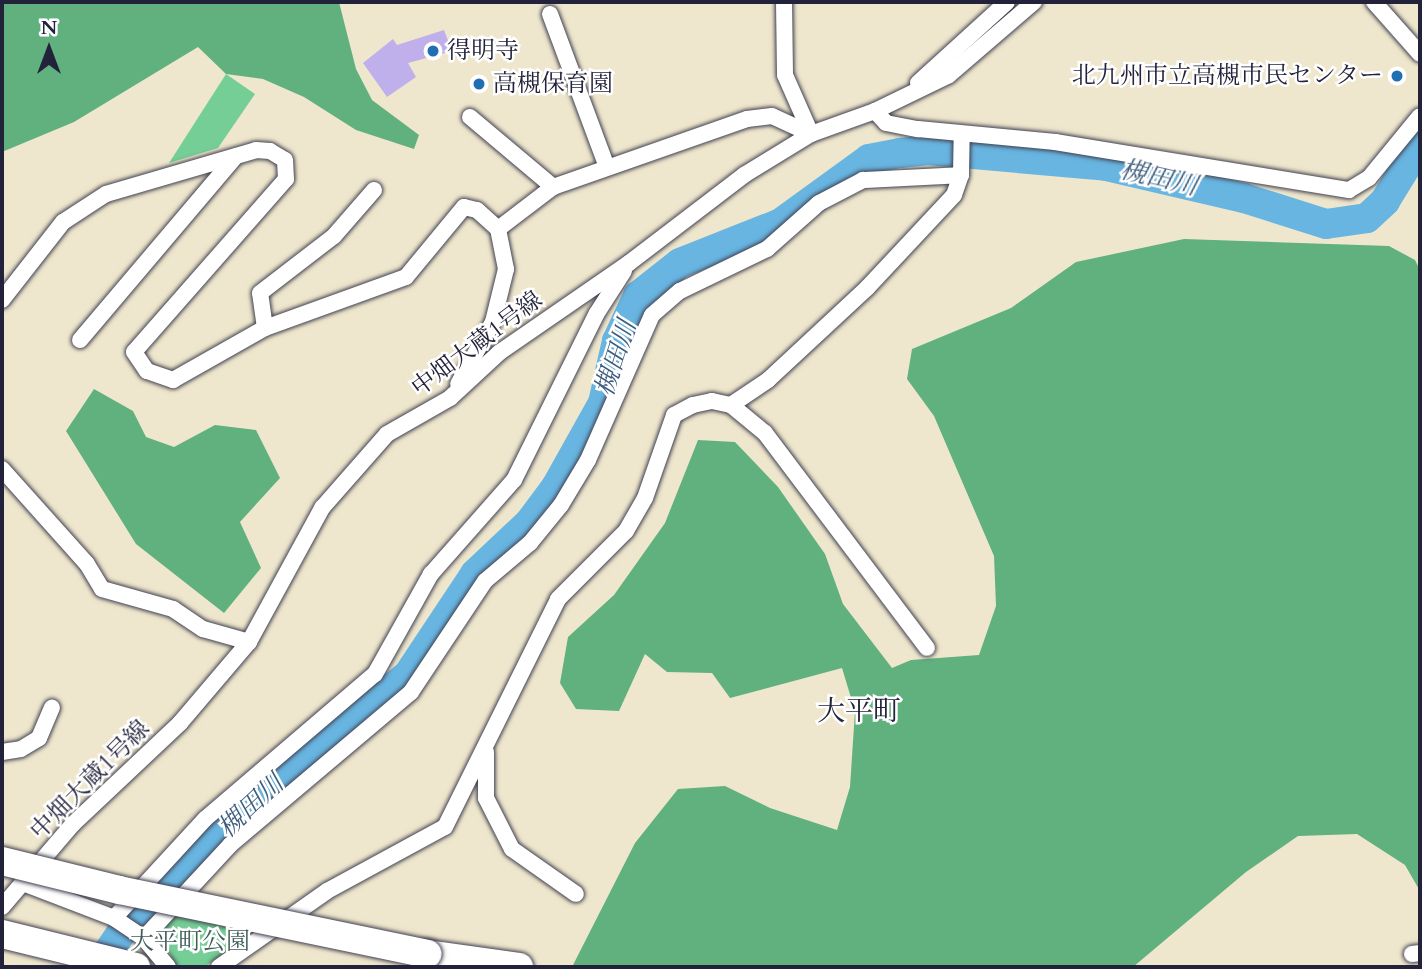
<!DOCTYPE html>
<html>
<head>
<meta charset="utf-8">
<style>
  body { margin:0 }
  #map { position:relative; width:1422px; height:969px; overflow:hidden; background:#efe7cd; font-family:Cardo,"Noto Serif JP",serif }
  div>[style] { position:absolute }
  [style*='--x'] { left:calc(var(--x)*1px); top:calc(var(--y)*1px); width:calc(var(--w)*1px); rotate:calc(var(--a)*1deg) }
  .green>* { inset:0; background:#75ce95 }
  .forest>* { inset:0; background:#60b17e }
  .river>* { height:30px; margin:-15px; padding:0 15px; transform-origin:15px; border-radius:15px; background:#68b5e1 }
  .building>* { inset:0; background:#bfafeb }
  .roads { filter:drop-shadow(0 0 2px #414051) drop-shadow(0 0 2px #414051) }
  .street>* { height:16px; margin:-8px; padding:0 8px; transform-origin:8px; border-radius:8px; background:#fff }
  .highway>* { height:28px; margin:-14px; padding:0 14px; transform-origin:14px; border-radius:14px; background:#fff }
  .bridges { filter:drop-shadow(0 0 2px #414051) drop-shadow(0 0 2px #414051) }
  .highway-bridge>* { height:28px; margin:-14px; padding:0 14px; transform-origin:14px; border-radius:14px; background:#fff }
  .dots>* { width:19px; height:19px; translate:-50% -50%; box-sizing:border-box; border:4px solid #fff; border-radius:50% }
  span { translate:-50% -50%; white-space:nowrap; text-align:center; line-height:1.15; -webkit-text-stroke:5px #fff; paint-order:stroke }
  .poi-label { font-size:24px; color:#22223b }
  .left { translate:0 -50%; text-align:left }
  .right { translate:-100% -50%; text-align:right }
  .street-label { font-size:24px; color:#22223b }
  .park-label { font-size:24px; color:#3f5e5a }
  .water-label { font-size:26px; color:#3e5d7d; font-style:italic }
  .quarter-label { font-size:28px; color:#22223b }
  .frame { position:absolute; inset:0; border:4px solid #22223b; pointer-events:none }
  .north { position:absolute; left:14px; top:14px; width:70px; height:70px; -webkit-text-stroke:5px #fff; paint-order:stroke; rotate:0deg; font-size:19px; font-weight:700; line-height:28px; text-align:center; color:#22223b }
  .north::after { content:''; display:block; margin:auto; width:24px; height:32px; background:#22223b; clip-path:polygon(50% 0,100% 100%,50% 72%,0 100%) }
</style>
</head>
<body>
<div id="map">
  <div class="green">
    <div style="clip-path:polygon(226px 74px,255px 94px,218px 148px,169px 163px)"></div>
    <div style="clip-path:polygon(173px 913px,253px 934px,204px 967px,176px 965px,158px 933px)"></div>
  </div>
  <div class="forest">
    <div style="clip-path:polygon(2px 2px,339px 2px,356px 69px,372px 100px,419px 135px,414px 149px,356px 130px,304px 97px,263px 79px,226px 74px,198px 47px,74px 122px,2px 152px)"></div>
    <div style="clip-path:polygon(1184px 239px,1389px 246px,1415px 260px,1420px 270px,1420px 891px,1405px 865px,1357px 834px,1298px 836px,1246px 872px,1133px 967px,572px 967px,635px 843px,678px 789px,725px 786px,770px 808px,837px 830px,850px 787px,855px 711px,842px 668px,730px 698px,712px 673px,667px 672px,645px 654px,619px 711px,576px 709px,560px 683px,568px 637px,614px 595px,665px 523px,698px 440px,735px 442px,778px 487px,825px 554px,843px 604px,892px 668px,911px 660px,979px 655px,996px 606px,994px 556px,934px 416px,907px 379px,912px 349px,1011px 308px,1076px 262px)"></div>
    <div style="clip-path:polygon(94px 389px,133px 411px,146px 437px,174px 447px,215px 425px,256px 430px,280px 478px,240px 522px,261px 568px,224px 613px,136px 544px,66px 431px)"></div>
  </div>
  <div class="river">
    <div style="--x:98;--y:967;--w:41;--a:-55.9"></div>
    <div style="--x:121;--y:933;--w:202;--a:-44.8"></div>
    <div style="--x:264;--y:791;--w:185;--a:-38.9"></div>
    <div style="--x:408;--y:675;--w:121;--a:-56.4"></div>
    <div style="--x:475;--y:574;--w:76;--a:-43.4"></div>
    <div style="--x:530;--y:522;--w:44;--a:-53.4"></div>
    <div style="--x:556;--y:487;--w:96;--a:-60.8"></div>
    <div style="--x:603;--y:403;--w:64;--a:-77.3"></div>
    <div style="--x:617;--y:341;--w:50;--a:-65"></div>
    <div style="--x:638;--y:296;--w:53;--a:-38.2"></div>
    <div style="--x:680;--y:263;--w:109;--a:-21.6"></div>
    <div style="--x:781;--y:223;--w:109;--a:-36"></div>
    <div style="--x:869;--y:159;--w:32;--a:-11"></div>
    <div style="--x:900;--y:153;--w:28;--a:-6"></div>
    <div style="--x:928;--y:150;--w:179;--a:5.1"></div>
    <div style="--x:1106;--y:166;--w:142;--a:13.1"></div>
    <div style="--x:1244;--y:198;--w:86;--a:17.6"></div>
    <div style="--x:1326;--y:224;--w:41;--a:-8.3"></div>
    <div style="--x:1367;--y:218;--w:25;--a:-43"></div>
    <div style="--x:1385;--y:201;--w:67;--a:-58.4"></div>
  </div>
  <div class="building">
    <div style="clip-path:polygon(444px 30px,452px 51px,408px 63px,416px 77px,387px 97px,363px 63px,393px 39px,397px 45px)"></div>
  </div>
  <div class="roads">
    <div class="street">
      <div style="--x:784;--y:2;--w:73;--a:89.2"></div>
      <div style="--x:785;--y:75;--w:64;--a:66.2"></div>
      <div style="--x:1374;--y:2;--w:69;--a:48.5"></div>
      <div style="--x:550;--y:14;--w:163;--a:69.6"></div>
      <div style="--x:918;--y:83;--w:120;--a:-42.3"></div>
      <div style="--x:875;--y:111;--w:16;--a:47"></div>
      <div style="--x:886;--y:123;--w:33;--a:11"></div>
      <div style="--x:918;--y:129;--w:138;--a:5.4"></div>
      <div style="--x:1055;--y:142;--w:298;--a:9.3"></div>
      <div style="--x:1349;--y:190;--w:23;--a:-31"></div>
      <div style="--x:1369;--y:178;--w:80;--a:-50.6"></div>
      <div style="--x:470;--y:117;--w:109;--a:40.1"></div>
      <div style="--x:498;--y:229;--w:69;--a:-37.4"></div>
      <div style="--x:553;--y:187;--w:206;--a:-19.3"></div>
      <div style="--x:747;--y:119;--w:25;--a:-7"></div>
      <div style="--x:772;--y:116;--w:43;--a:24.8"></div>
      <div style="--x:2;--y:300;--w:99;--a:-52"></div>
      <div style="--x:63;--y:222;--w:51;--a:-33.1"></div>
      <div style="--x:106;--y:194;--w:156;--a:-16.3"></div>
      <div style="--x:256;--y:150;--w:14;--a:4"></div>
      <div style="--x:270;--y:151;--w:17;--a:31"></div>
      <div style="--x:285;--y:160;--w:19;--a:87"></div>
      <div style="--x:286;--y:179;--w:230;--a:131.3"></div>
      <div style="--x:134;--y:352;--w:23;--a:56"></div>
      <div style="--x:147;--y:371;--w:28;--a:19"></div>
      <div style="--x:173;--y:380;--w:106;--a:-29.5"></div>
      <div style="--x:265;--y:328;--w:150;--a:-19.9"></div>
      <div style="--x:406;--y:277;--w:91;--a:-50.4"></div>
      <div style="--x:464;--y:207;--w:13;--a:13"></div>
      <div style="--x:477;--y:210;--w:28;--a:42"></div>
      <div style="--x:498;--y:229;--w:41;--a:78.7"></div>
      <div style="--x:506;--y:269;--w:55;--a:103.8"></div>
      <div style="--x:493;--y:322;--w:71;--a:119.4"></div>
      <div style="--x:265;--y:328;--w:35;--a:-98"></div>
      <div style="--x:260;--y:293;--w:93;--a:-37.6"></div>
      <div style="--x:334;--y:236;--w:61;--a:-49"></div>
      <div style="--x:80;--y:340;--w:241;--a:-49.7"></div>
      <div style="--x:731;--y:405;--w:45;--a:-34"></div>
      <div style="--x:768;--y:380;--w:135;--a:-42.9"></div>
      <div style="--x:867;--y:288;--w:127;--a:-46.9"></div>
      <div style="--x:954;--y:195;--w:21;--a:-71"></div>
      <div style="--x:961;--y:175;--w:39;--a:-89"></div>
      <div style="--x:2;--y:469;--w:127;--a:48.2"></div>
      <div style="--x:87;--y:564;--w:29;--a:59"></div>
      <div style="--x:102;--y:589;--w:74;--a:15.7"></div>
      <div style="--x:173;--y:609;--w:36;--a:34"></div>
      <div style="--x:203;--y:629;--w:48;--a:15.8"></div>
      <div style="--x:2;--y:752;--w:19;--a:-9"></div>
      <div style="--x:21;--y:749;--w:21;--a:-31"></div>
      <div style="--x:39;--y:738;--w:33;--a:-67"></div>
      <div style="--x:486;--y:752;--w:46;--a:90"></div>
      <div style="--x:486;--y:798;--w:57;--a:63"></div>
      <div style="--x:512;--y:849;--w:78;--a:35.1"></div>
      <div style="--x:23;--y:883;--w:97;--a:21"></div>
      <div style="--x:114;--y:918;--w:134;--a:-47.4"></div>
      <div style="--x:205;--y:819;--w:223;--a:-40.5"></div>
      <div style="--x:375;--y:674;--w:115;--a:-60.8"></div>
      <div style="--x:431;--y:574;--w:125;--a:-48.6"></div>
      <div style="--x:514;--y:480;--w:186;--a:-63.6"></div>
      <div style="--x:597;--y:313;--w:50;--a:-57.3"></div>
      <div style="--x:2;--y:907;--w:109;--a:-49.5"></div>
      <div style="--x:73;--y:824;--w:147;--a:-43.3"></div>
      <div style="--x:180;--y:723;--w:106;--a:-49.6"></div>
      <div style="--x:249;--y:642;--w:153;--a:-61.4"></div>
      <div style="--x:322;--y:508;--w:98;--a:-48.7"></div>
      <div style="--x:387;--y:434;--w:73;--a:-29.7"></div>
      <div style="--x:450;--y:398;--w:68;--a:-42.6"></div>
      <div style="--x:500;--y:352;--w:157;--a:-34.6"></div>
      <div style="--x:629;--y:263;--w:145;--a:-37.4"></div>
      <div style="--x:744;--y:175;--w:79;--a:-31.5"></div>
      <div style="--x:811;--y:134;--w:68;--a:-19.8"></div>
      <div style="--x:875;--y:111;--w:82;--a:-25.9"></div>
      <div style="--x:949;--y:75;--w:112;--a:-40.7"></div>
      <div style="--x:114;--y:918;--w:36;--a:34"></div>
      <div style="--x:1412;--y:954;--w:8;--a:-7"></div>
      <div style="--x:168;--y:967;--w:38;--a:-130"></div>
      <div style="--x:144;--y:938;--w:127;--a:-47.2"></div>
      <div style="--x:230;--y:845;--w:237;--a:-40.2"></div>
      <div style="--x:411;--y:692;--w:133;--a:-56.3"></div>
      <div style="--x:485;--y:581;--w:59;--a:-40.2"></div>
      <div style="--x:530;--y:543;--w:49;--a:-50.8"></div>
      <div style="--x:561;--y:505;--w:52;--a:-59"></div>
      <div style="--x:588;--y:460;--w:158;--a:-66.2"></div>
      <div style="--x:652;--y:315;--w:37;--a:-41"></div>
      <div style="--x:680;--y:291;--w:97;--a:-25.8"></div>
      <div style="--x:767;--y:249;--w:69;--a:-41.5"></div>
      <div style="--x:819;--y:203;--w:50;--a:-27.6"></div>
      <div style="--x:863;--y:180;--w:98;--a:-2.9"></div>
      <div style="--x:219;--y:967;--w:132;--a:-35.1"></div>
      <div style="--x:327;--y:891;--w:134;--a:-28.5"></div>
      <div style="--x:445;--y:827;--w:254;--a:-63.6"></div>
      <div style="--x:558;--y:599;--w:96;--a:-45"></div>
      <div style="--x:626;--y:531;--w:38;--a:-60"></div>
      <div style="--x:645;--y:498;--w:88;--a:-70.7"></div>
      <div style="--x:674;--y:415;--w:21;--a:-28"></div>
      <div style="--x:693;--y:405;--w:19;--a:-12"></div>
      <div style="--x:712;--y:401;--w:19;--a:12"></div>
      <div style="--x:731;--y:405;--w:44;--a:39.5"></div>
      <div style="--x:765;--y:433;--w:269;--a:53"></div>
    </div>
    <div class="highway">
      <div style="--x:2;--y:934;--w:138;--a:13.8"></div>
      <div style="--x:427;--y:954;--w:93;--a:8"></div>
    </div>
  </div>
  <div class="bridges">
    <div class="highway-bridge">
      <div style="--x:2;--y:861;--w:121;--a:13.9"></div>
      <div style="--x:119;--y:890;--w:315;--a:11.7"></div>
    </div>
  </div>
  <div class="dots">
    <div style="left:433px;top:51px;background:#1f6fb2"></div>
    <div style="left:1397px;top:76px;background:#1f6fb2"></div>
    <div style="left:479px;top:84px;background:#1f6fb2"></div>
  </div>
  <div class="poi-label">
    <span class="left" style="left:447px;top:51px">得明寺</span>
    <span class="right" style="left:1383px;top:76px">北九州市立高槻市民センター</span>
    <span class="left" style="left:493px;top:84px">高槻保育園</span>
  </div>
  <div class="street-label">
    <span style="left:477px;top:344px;rotate:-37deg">中畑大蔵1号線</span>
    <span style="left:90px;top:780px;rotate:-45deg">中畑大蔵1号線</span>
  </div>
  <div class="park-label">
    <span style="left:190px;top:942px">大平町公園</span>
  </div>
  <div class="water-label">
    <span style="left:1159px;top:178px;rotate:13deg">槻田川</span>
    <span style="left:616px;top:358px;rotate:-72deg">槻田川</span>
    <span style="left:251px;top:806px;rotate:-43deg">槻田川</span>
  </div>
  <div class="quarter-label">
    <span style="left:859px;top:711px">大平町</span>
  </div>
  <div class="frame"></div>
  <div class="north">N</div>
</div>
</body>
</html>
